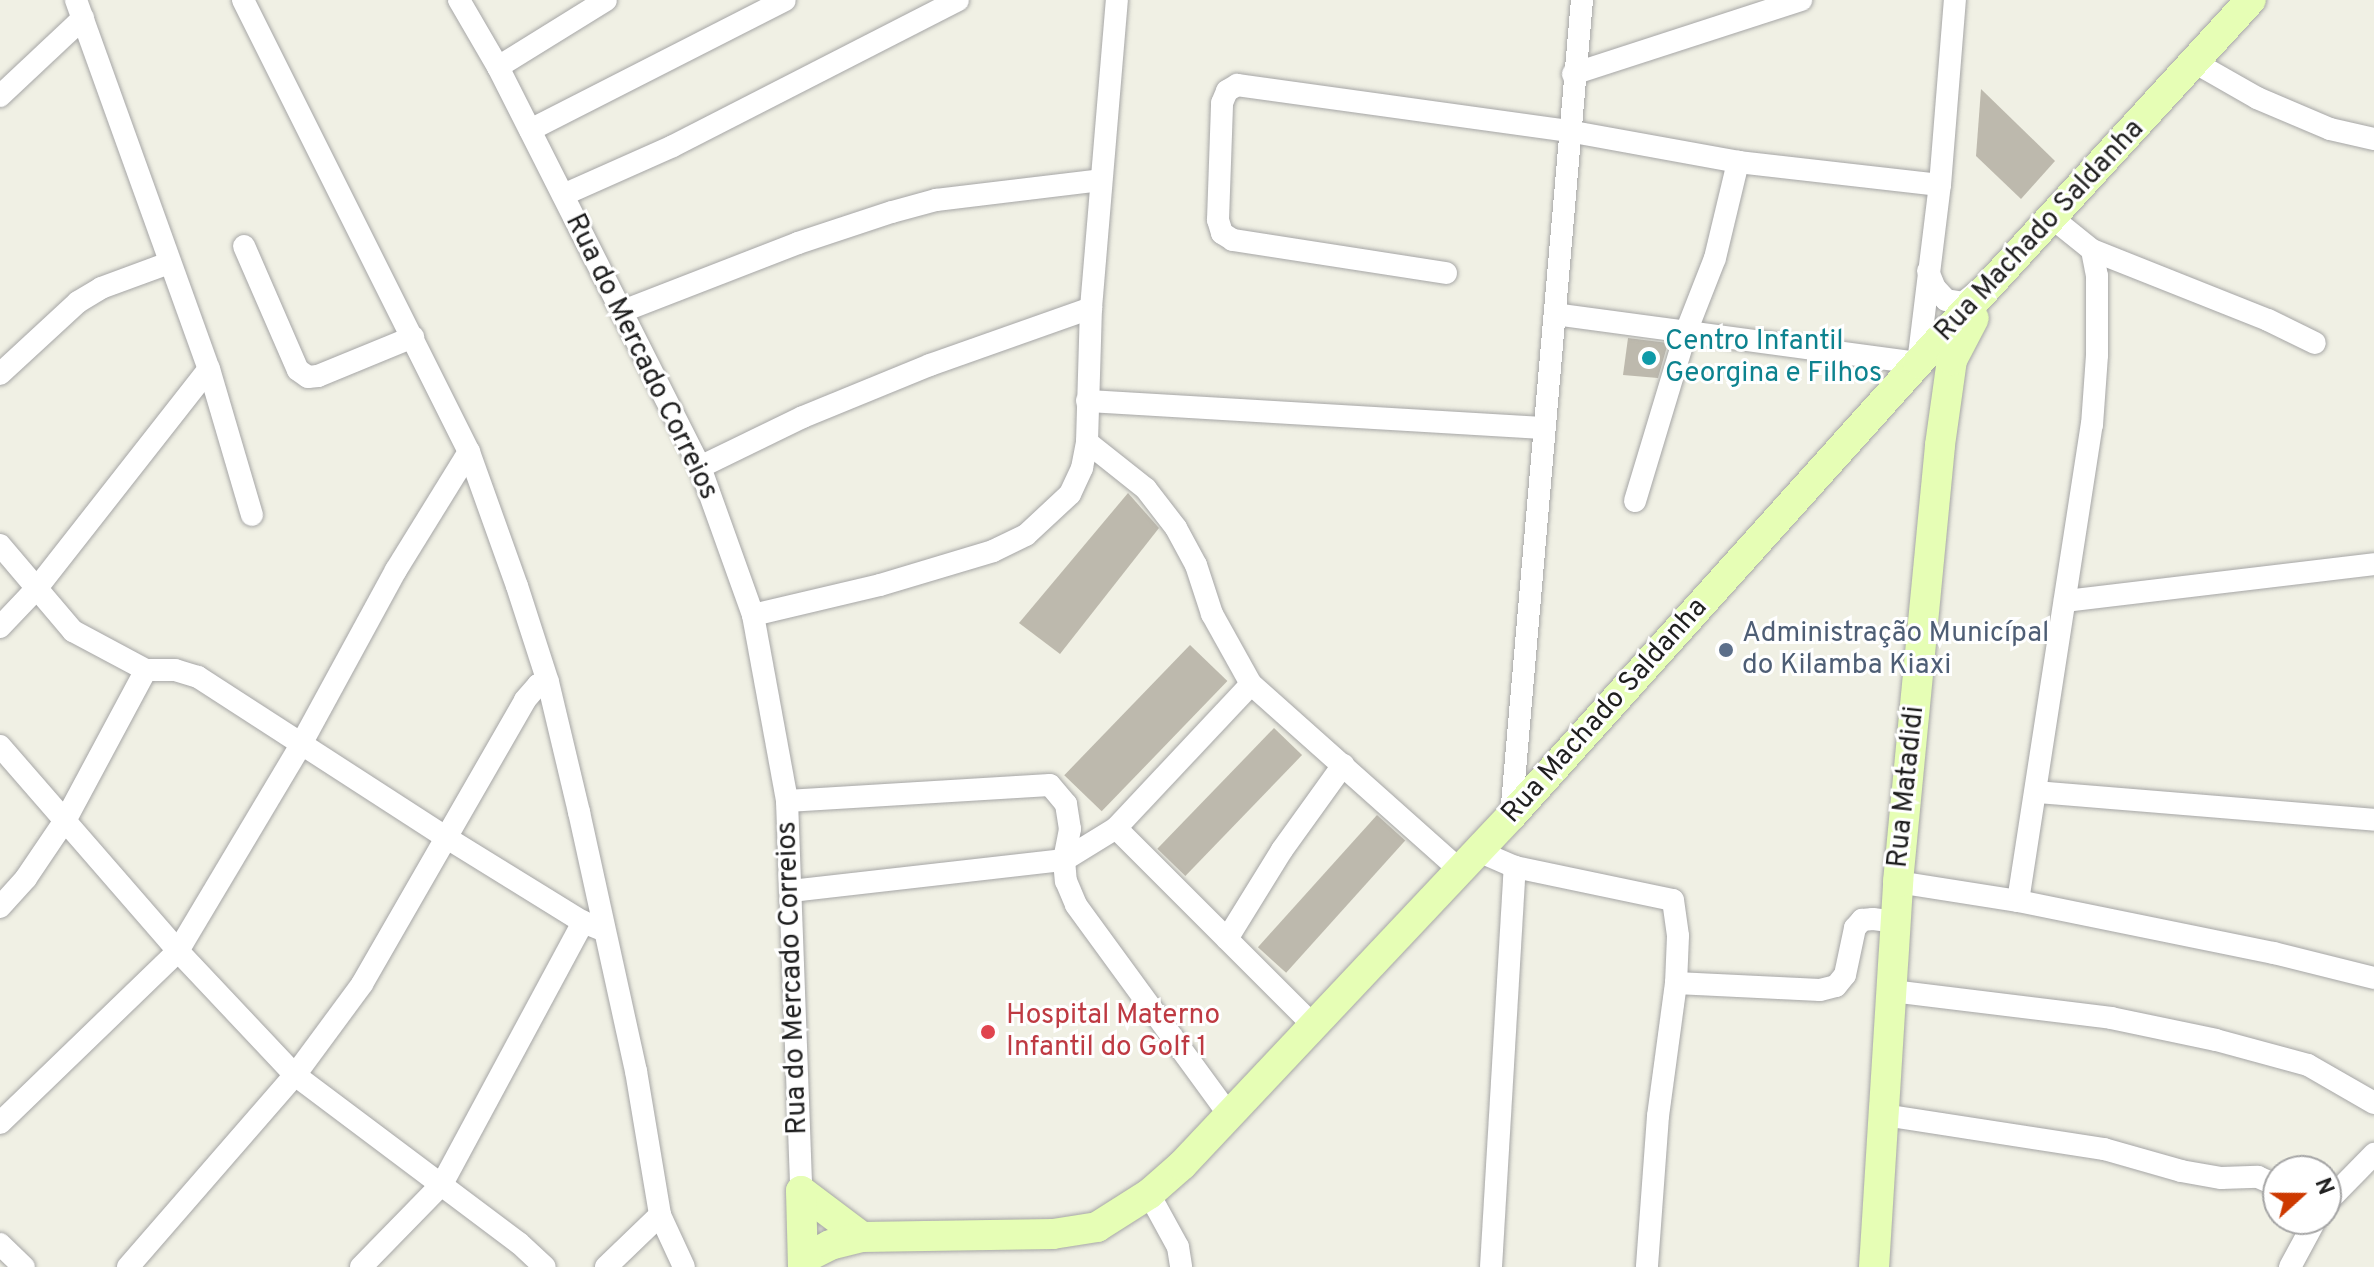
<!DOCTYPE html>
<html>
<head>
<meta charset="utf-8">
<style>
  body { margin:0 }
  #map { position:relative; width:2374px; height:1267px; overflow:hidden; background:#f0f0e4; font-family:Overpass,sans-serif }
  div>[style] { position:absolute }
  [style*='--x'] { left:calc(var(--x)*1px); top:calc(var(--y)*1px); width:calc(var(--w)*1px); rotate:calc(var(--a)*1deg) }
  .building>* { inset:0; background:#bdb9ad; transform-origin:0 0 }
  .roads { filter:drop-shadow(0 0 2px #a6a6a6) drop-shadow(0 0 2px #a6a6a6) }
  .street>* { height:22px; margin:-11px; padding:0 11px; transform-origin:11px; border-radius:11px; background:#fff }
  .secondary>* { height:30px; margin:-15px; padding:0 15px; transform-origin:15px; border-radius:15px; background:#e6feb5 }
  .dots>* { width:22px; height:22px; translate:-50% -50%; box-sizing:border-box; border:4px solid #fff; border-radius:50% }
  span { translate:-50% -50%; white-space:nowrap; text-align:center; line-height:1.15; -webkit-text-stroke:6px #fff; paint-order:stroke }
  .street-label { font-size:28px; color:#1f1f1f }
  .culture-label { font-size:28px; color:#0d838f }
  .left { translate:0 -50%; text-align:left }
  .service-label { font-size:28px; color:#4e5e75 }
  .health-label { font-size:28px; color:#be3a42 }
  .north { position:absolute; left:2262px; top:1155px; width:80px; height:80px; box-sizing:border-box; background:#fff; border:2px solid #a5a5a5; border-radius:50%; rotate:69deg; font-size:22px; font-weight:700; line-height:32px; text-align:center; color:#1f1f1f }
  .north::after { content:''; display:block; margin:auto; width:28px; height:36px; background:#cd3900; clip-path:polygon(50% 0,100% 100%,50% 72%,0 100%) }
</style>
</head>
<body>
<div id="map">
  <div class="building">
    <div style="clip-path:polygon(1981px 89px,2055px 161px,2021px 199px,1976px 156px)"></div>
    <div style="clip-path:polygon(1628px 338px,1668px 343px,1658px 378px,1623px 375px)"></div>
    <div style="clip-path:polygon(1128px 493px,1159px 528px,1060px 654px,1019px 623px)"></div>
    <div style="left:1190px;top:645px;width:52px;height:181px;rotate:44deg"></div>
    <div style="left:1274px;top:728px;width:39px;height:168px;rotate:44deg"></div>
    <div style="left:1377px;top:815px;width:38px;height:178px;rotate:42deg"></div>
  </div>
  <div class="roads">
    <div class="street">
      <div style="--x:76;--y:0;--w:392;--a:70.2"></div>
      <div style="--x:209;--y:369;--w:152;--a:73.6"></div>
      <div style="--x:243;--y:0;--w:505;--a:63.43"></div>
      <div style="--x:469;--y:452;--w:142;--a:70.3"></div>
      <div style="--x:517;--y:586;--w:101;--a:72.1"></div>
      <div style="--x:548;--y:682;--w:134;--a:76.6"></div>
      <div style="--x:579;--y:812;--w:265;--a:77.6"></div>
      <div style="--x:636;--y:1071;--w:146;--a:80.5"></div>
      <div style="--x:660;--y:1215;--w:57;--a:65.2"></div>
      <div style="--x:459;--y:0;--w:78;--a:59.8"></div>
      <div style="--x:498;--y:67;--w:448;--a:63.2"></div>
      <div style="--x:700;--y:467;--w:157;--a:70.3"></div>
      <div style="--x:753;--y:615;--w:189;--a:79.6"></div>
      <div style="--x:787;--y:801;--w:390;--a:87.9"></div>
      <div style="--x:2194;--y:62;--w:73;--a:29.7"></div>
      <div style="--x:2257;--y:98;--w:79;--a:23"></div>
      <div style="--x:2330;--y:129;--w:45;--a:12.8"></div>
      <div style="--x:498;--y:67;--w:127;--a:-31.8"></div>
      <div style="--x:1573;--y:74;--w:240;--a:-18"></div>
      <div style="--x:0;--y:96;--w:114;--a:-43.2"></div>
      <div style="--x:530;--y:130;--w:286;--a:-27"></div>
      <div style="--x:563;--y:195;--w:120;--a:-24"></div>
      <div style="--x:673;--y:146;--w:320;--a:-27.1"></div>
      <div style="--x:2051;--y:217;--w:53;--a:38.8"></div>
      <div style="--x:2092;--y:250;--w:189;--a:21.7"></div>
      <div style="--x:2268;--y:320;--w:52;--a:26.1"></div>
      <div style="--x:244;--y:246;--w:135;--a:66.5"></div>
      <div style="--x:298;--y:370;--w:12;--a:35"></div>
      <div style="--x:308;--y:377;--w:10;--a:-6"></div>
      <div style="--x:318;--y:376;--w:103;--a:-22.3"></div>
      <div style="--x:1928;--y:271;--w:18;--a:68"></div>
      <div style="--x:1935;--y:288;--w:16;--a:47"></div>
      <div style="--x:1946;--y:300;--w:17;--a:10"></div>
      <div style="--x:1963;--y:303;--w:22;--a:-39"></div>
      <div style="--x:1446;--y:273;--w:216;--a:-171.2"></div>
      <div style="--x:1233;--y:240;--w:13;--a:-148"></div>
      <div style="--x:1222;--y:233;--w:14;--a:-107"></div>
      <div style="--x:1218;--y:220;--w:117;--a:-88"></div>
      <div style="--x:1222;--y:103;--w:13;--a:-67"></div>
      <div style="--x:1227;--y:91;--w:12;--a:-31"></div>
      <div style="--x:1237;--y:85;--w:334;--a:7.9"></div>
      <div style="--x:1568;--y:131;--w:173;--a:10.3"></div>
      <div style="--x:1738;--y:162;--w:203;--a:6.5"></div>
      <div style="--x:623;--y:311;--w:188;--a:-21.2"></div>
      <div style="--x:798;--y:243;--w:99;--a:-18.3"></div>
      <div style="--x:892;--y:212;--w:46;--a:-15.3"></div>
      <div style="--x:936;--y:200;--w:166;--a:-6.9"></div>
      <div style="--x:1555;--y:314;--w:366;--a:7.7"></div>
      <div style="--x:1918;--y:363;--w:179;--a:-83"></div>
      <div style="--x:1940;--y:185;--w:186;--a:-85.4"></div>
      <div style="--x:0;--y:374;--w:106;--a:-42.7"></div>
      <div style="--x:78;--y:302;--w:27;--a:-31"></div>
      <div style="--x:101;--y:288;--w:72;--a:-20.2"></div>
      <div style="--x:1087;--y:401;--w:458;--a:3.4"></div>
      <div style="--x:1087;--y:442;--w:75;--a:38.5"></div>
      <div style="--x:1146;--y:489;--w:49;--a:52.4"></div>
      <div style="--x:1176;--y:528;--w:42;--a:61.6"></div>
      <div style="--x:1196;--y:565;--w:52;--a:71.9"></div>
      <div style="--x:1212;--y:614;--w:80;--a:60.9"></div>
      <div style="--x:1251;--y:684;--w:280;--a:41.7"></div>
      <div style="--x:700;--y:467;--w:114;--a:-25.9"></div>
      <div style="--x:803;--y:417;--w:137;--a:-22.3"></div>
      <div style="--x:930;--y:365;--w:171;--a:-19.5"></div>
      <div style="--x:1635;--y:501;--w:177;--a:-73.2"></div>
      <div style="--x:1686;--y:332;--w:79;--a:-68.6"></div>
      <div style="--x:1715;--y:258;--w:99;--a:-76.5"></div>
      <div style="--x:0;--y:545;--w:113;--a:49.7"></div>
      <div style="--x:73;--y:631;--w:83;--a:28.1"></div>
      <div style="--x:146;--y:670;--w:29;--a:0"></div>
      <div style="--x:175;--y:670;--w:24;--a:17"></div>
      <div style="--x:198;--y:677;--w:297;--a:32.9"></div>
      <div style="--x:447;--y:838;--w:160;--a:31.7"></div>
      <div style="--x:583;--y:922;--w:22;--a:22"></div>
      <div style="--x:2065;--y:601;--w:311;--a:-6.8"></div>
      <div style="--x:753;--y:615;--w:130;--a:-13.3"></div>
      <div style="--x:880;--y:585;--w:118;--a:-16.7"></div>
      <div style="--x:993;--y:551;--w:37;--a:-26"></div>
      <div style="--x:1026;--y:535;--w:60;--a:-43"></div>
      <div style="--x:1070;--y:494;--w:29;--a:-65"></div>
      <div style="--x:1082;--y:468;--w:26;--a:-79"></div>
      <div style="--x:1087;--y:442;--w:134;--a:-88.3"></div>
      <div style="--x:1091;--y:308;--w:309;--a:-85.2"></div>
      <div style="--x:0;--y:627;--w:54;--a:-46.5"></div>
      <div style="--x:37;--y:588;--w:278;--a:-51.9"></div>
      <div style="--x:0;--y:746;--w:271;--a:49"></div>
      <div style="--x:178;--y:951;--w:170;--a:46.7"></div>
      <div style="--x:295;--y:1075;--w:280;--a:36.9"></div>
      <div style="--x:519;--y:1243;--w:35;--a:43"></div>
      <div style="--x:2037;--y:792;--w:338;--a:4.7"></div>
      <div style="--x:787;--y:801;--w:263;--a:-3.5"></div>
      <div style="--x:1050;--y:785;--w:25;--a:50"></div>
      <div style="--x:1066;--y:804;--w:25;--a:81"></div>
      <div style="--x:1070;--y:829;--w:32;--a:101"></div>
      <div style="--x:1064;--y:860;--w:21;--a:85"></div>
      <div style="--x:1066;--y:881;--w:26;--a:67"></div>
      <div style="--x:1076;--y:905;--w:260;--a:53.9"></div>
      <div style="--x:1511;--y:816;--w:819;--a:-85.03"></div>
      <div style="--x:1116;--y:828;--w:279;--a:45"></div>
      <div style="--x:1478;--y:851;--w:40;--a:23.4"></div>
      <div style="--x:1515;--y:867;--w:161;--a:11.8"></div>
      <div style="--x:1673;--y:900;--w:36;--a:82"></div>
      <div style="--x:1678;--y:936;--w:47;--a:92.4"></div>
      <div style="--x:1676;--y:983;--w:134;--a:97.7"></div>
      <div style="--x:1658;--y:1116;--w:151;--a:94.2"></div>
      <div style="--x:1898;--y:882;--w:121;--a:9"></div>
      <div style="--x:2018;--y:901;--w:261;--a:11.5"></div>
      <div style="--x:2274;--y:953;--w:103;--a:14"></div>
      <div style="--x:791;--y:891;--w:275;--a:-6.5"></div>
      <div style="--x:1064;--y:860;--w:61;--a:-31.6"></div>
      <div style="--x:1116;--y:828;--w:197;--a:-46.8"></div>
      <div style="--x:2018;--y:901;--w:482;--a:-81.2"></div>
      <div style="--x:2092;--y:425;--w:70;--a:-85.9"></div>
      <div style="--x:2097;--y:355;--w:79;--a:-90"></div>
      <div style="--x:2097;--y:276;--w:26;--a:-101"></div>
      <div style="--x:0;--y:907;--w:39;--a:-48"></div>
      <div style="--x:26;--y:878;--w:71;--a:-55.9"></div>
      <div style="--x:66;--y:819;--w:169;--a:-61.8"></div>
      <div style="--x:1227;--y:939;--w:105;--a:-58.3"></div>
      <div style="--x:1282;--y:850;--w:105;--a:-54.3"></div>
      <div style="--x:1676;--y:983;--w:144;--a:2.8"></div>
      <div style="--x:1820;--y:990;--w:16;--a:-14"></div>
      <div style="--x:1836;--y:986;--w:14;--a:-51"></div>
      <div style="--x:1845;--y:975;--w:48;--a:-78"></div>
      <div style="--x:1855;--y:928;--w:11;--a:-49"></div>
      <div style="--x:1862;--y:920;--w:11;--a:-5"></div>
      <div style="--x:1873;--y:919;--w:23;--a:7"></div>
      <div style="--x:1892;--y:991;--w:221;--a:7"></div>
      <div style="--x:2111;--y:1018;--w:107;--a:11.8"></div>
      <div style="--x:2216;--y:1040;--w:95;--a:15.2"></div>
      <div style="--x:2308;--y:1065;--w:76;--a:29.9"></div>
      <div style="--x:1884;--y:1115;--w:223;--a:8.8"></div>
      <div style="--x:2104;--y:1149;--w:80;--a:15.9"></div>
      <div style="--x:2181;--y:1171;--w:41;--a:9.9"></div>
      <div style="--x:2221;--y:1178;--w:37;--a:-2"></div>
      <div style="--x:2258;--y:1177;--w:22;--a:24"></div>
      <div style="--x:0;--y:1123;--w:248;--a:-44"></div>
      <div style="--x:178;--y:951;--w:239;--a:-59.2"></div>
      <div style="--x:300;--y:746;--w:200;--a:-61.4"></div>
      <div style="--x:396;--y:570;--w:139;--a:-58.3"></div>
      <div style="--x:1149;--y:1194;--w:60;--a:61.3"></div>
      <div style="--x:1178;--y:1247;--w:20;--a:81"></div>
      <div style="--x:2326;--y:1203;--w:69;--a:-45.6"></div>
      <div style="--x:0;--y:1244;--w:33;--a:44"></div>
      <div style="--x:128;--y:1267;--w:254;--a:-49"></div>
      <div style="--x:295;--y:1075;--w:113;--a:-53.6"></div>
      <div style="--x:362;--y:984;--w:327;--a:-60.1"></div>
      <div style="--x:525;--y:700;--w:20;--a:-49"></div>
      <div style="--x:538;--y:685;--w:10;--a:-17"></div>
      <div style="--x:361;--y:1267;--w:116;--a:-45.7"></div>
      <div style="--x:442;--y:1184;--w:298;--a:-61.7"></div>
      <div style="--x:606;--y:1267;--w:75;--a:-43.9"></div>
      <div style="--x:1491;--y:1267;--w:401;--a:-86.6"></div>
      <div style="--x:2290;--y:1267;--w:55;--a:-61.6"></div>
    </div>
    <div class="secondary">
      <div style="--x:801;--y:1191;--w:76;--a:37"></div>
      <div style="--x:801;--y:1191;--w:76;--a:88.5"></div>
      <div style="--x:803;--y:1259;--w:30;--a:-27"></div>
      <div style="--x:830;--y:1245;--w:33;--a:-14"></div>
      <div style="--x:862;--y:1237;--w:191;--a:-0.9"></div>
      <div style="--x:1053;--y:1234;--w:45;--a:-9"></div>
      <div style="--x:1097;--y:1227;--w:62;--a:-32.4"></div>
      <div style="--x:1149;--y:1194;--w:44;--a:-41.3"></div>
      <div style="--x:1182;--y:1165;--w:480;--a:-46.7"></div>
      <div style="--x:1511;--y:816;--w:609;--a:-48.06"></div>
      <div style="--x:1918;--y:363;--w:493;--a:-47.5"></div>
      <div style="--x:1874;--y:1267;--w:386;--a:-86.4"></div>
      <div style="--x:1898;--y:882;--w:439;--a:-84.5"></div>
      <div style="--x:1940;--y:445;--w:86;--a:-82"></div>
      <div style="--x:1952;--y:360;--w:47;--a:-62.4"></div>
    </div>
  </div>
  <div class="dots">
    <div style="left:1649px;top:358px;background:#0f9aa8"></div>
    <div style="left:1726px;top:650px;background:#5c6f8a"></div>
    <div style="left:988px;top:1032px;background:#e0444e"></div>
  </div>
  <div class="street-label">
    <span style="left:2040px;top:231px;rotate:-47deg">Rua Machado Saldanha</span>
    <span style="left:641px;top:357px;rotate:64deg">Rua do Mercado Correios</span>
    <span style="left:1605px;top:711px;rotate:-48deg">Rua Machado Saldanha</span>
    <span style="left:1907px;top:787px;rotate:-84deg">Rua Matadidi</span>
    <span style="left:793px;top:978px;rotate:-92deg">Rua do Mercado Correios</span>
  </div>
  <div class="culture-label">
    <span class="left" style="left:1665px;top:358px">Centro Infantil<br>Georgina e Filhos</span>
  </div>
  <div class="service-label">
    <span class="left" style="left:1742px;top:650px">Administração Municípal<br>do Kilamba Kiaxi</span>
  </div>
  <div class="health-label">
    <span class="left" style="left:1006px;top:1032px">Hospital Materno<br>Infantil do Golf 1</span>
  </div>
  <div class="north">N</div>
</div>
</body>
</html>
